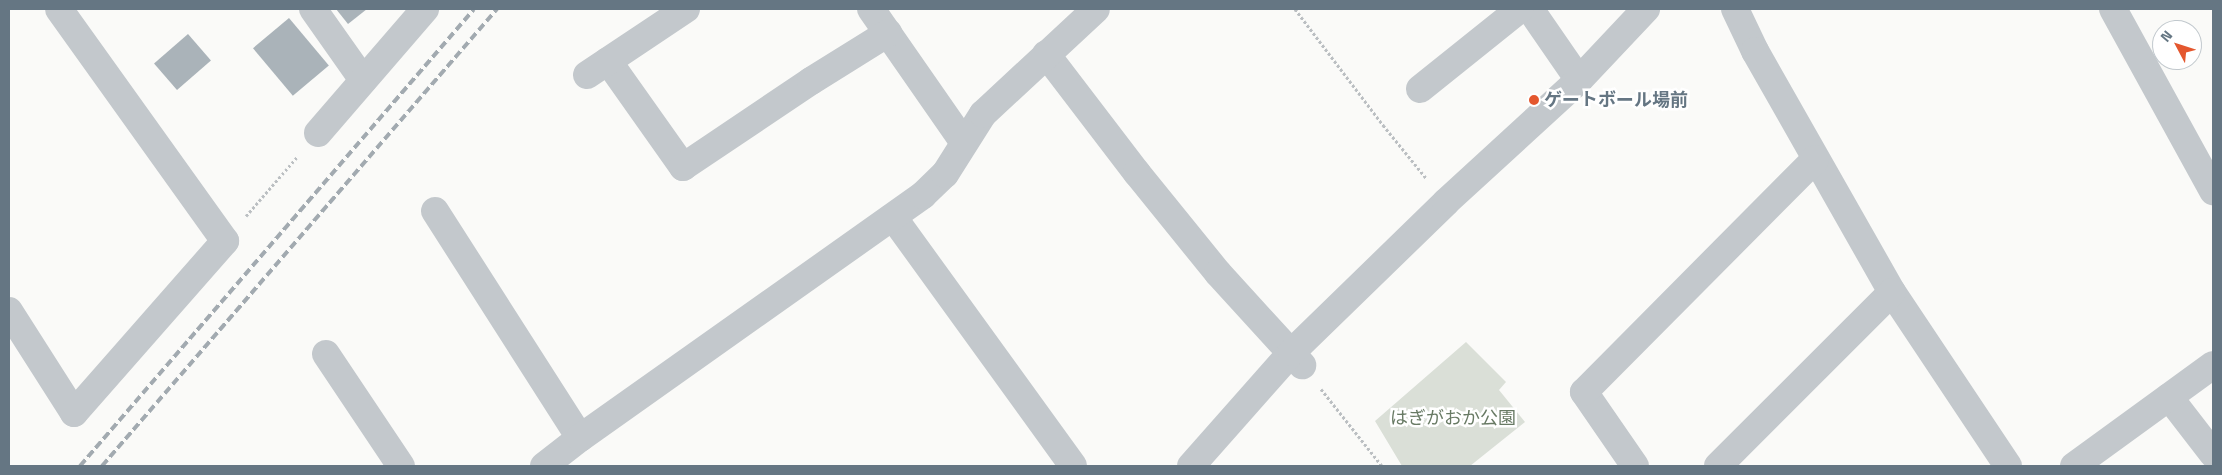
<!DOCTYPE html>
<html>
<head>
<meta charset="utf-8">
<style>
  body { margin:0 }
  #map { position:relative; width:2222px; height:475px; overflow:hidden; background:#fafaf8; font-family:"Titillium Web","Noto Sans JP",sans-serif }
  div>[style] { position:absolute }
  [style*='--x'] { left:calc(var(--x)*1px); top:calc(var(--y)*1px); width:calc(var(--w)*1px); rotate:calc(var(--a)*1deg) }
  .green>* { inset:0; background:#dadfd7 }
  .building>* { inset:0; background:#aab3b9; transform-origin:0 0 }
  .path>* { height:3px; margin-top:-1.5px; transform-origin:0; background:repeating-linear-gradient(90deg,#bbbfc2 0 2.5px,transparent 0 5px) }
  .minor>* { height:28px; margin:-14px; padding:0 14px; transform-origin:14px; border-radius:14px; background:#c3c8cc }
  .rail>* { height:4px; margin-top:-2px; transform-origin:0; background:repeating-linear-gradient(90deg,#a2aab0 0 8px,transparent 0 12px) }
  .dots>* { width:14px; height:14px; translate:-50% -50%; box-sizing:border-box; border:2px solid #fff; border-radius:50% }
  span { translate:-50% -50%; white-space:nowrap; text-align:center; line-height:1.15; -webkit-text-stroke:5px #fff; paint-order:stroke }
  .poi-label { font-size:18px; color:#657683; font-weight:700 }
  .left { translate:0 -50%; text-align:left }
  .park-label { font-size:18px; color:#687a64 }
  .frame { position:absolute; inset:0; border:10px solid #657683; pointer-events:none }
  .north { position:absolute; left:2152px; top:20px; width:50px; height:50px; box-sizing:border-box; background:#fff; border:1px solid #c1c8cd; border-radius:50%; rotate:310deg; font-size:14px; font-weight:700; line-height:20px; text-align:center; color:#657683 }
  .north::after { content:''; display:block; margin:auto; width:18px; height:22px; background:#e4572e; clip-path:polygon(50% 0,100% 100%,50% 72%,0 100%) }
</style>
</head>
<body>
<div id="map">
  <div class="green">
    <div style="clip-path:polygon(1466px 342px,1506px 382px,1499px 390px,1525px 422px,1470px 466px,1402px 466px,1375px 421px)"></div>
  </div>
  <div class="building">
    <div style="clip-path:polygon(336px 9px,367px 9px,348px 24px)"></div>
    <div style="left:289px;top:18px;width:62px;height:47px;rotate:50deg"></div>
    <div style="left:188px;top:34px;width:35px;height:45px;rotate:49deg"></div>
  </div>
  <div class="path">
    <div style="--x:1295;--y:9;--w:146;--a:52.8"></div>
    <div style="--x:1383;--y:125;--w:68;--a:50.9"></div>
    <div style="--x:246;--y:216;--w:79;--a:-49.1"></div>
    <div style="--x:1321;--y:389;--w:98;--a:51.6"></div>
  </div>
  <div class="minor">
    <div style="--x:313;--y:9;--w:87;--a:54.8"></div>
    <div style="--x:871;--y:9;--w:163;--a:55.2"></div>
    <div style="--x:1530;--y:9;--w:86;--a:55.4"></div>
    <div style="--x:1735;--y:9;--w:47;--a:64.5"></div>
    <div style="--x:1755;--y:51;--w:277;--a:60.4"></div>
    <div style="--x:1892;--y:292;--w:209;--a:56.3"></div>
    <div style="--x:2113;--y:9;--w:208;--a:61.2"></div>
    <div style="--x:1046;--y:54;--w:150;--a:52.6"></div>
    <div style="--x:1137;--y:173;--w:129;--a:51"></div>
    <div style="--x:1218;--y:273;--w:125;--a:47.6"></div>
    <div style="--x:608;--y:61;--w:130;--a:54.7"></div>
    <div style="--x:683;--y:167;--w:154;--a:-33.9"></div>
    <div style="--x:811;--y:81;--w:91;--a:-31.9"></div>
    <div style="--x:587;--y:75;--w:119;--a:-33.7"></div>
    <div style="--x:1420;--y:89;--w:128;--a:-38.7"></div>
    <div style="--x:318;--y:133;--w:164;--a:-49.2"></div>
    <div style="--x:435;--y:211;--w:269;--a:57.4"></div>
    <div style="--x:893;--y:217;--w:307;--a:54.1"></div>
    <div style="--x:9;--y:311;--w:121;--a:57.5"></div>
    <div style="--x:74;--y:413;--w:229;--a:-48.7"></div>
    <div style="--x:225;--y:241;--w:285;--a:-125.6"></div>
    <div style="--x:326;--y:354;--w:135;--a:56.2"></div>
    <div style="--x:2169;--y:397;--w:72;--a:52.3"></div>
    <div style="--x:544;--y:466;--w:46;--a:-37.9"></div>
    <div style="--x:580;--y:438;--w:420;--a:-35.3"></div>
    <div style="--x:923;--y:195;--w:30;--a:-44"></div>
    <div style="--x:945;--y:174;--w:71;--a:-57.7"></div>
    <div style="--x:983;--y:114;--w:154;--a:-42.9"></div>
    <div style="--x:1191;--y:466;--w:152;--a:-48.5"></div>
    <div style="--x:1292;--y:352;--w:215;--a:-44.2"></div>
    <div style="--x:1446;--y:202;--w:180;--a:-42.5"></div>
    <div style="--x:1579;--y:80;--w:98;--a:-46.7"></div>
    <div style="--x:1635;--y:466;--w:90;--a:-124.6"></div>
    <div style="--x:1584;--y:392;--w:328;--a:-45.2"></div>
    <div style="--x:1718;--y:466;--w:246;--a:-45"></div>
    <div style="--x:2074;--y:466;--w:172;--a:-36"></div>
  </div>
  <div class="rail">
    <div style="--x:80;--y:466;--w:603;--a:-49.23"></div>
    <div style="--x:102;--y:466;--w:604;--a:-49.16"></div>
  </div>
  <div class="dots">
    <div style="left:1534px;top:100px;background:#e4572e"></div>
  </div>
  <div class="poi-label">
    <span class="left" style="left:1544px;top:100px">ゲートボール場前</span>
  </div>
  <div class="park-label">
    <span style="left:1453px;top:418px">はぎがおか公園</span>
  </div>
  <div class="frame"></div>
  <div class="north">N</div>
</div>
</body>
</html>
